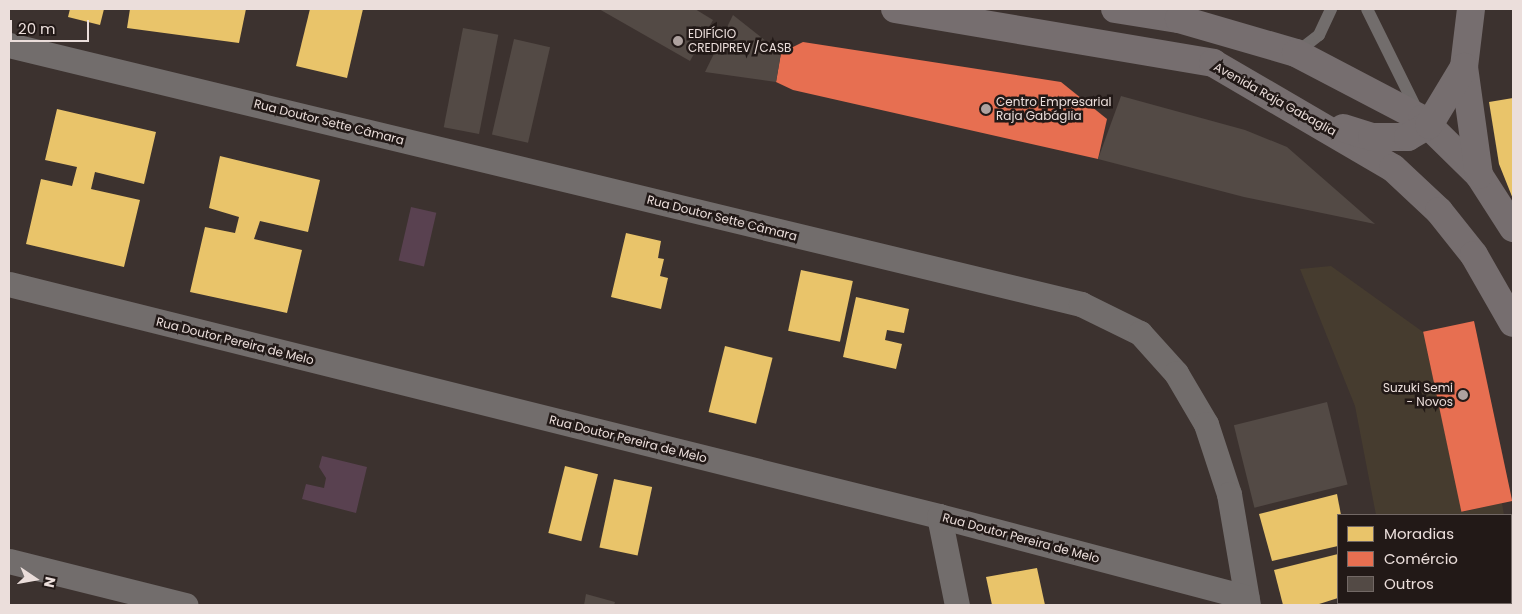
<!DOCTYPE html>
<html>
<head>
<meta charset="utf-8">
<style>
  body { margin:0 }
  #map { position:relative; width:1522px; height:614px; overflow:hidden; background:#3c322f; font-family:Poppins,sans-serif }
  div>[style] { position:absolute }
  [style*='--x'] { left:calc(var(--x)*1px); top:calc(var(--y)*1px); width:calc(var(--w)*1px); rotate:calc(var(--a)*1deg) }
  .green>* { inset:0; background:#463c2f }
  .water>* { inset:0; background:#594150; transform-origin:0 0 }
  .homes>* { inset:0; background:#e9c46a; transform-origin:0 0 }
  .shops>* { inset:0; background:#e76f51; transform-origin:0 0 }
  .building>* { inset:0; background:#534a45; transform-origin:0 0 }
  .lane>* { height:12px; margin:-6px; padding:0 6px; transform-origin:6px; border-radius:6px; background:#726d6c }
  .street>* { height:25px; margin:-12.5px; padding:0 12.5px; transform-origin:12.5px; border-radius:12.5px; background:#726d6c }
  .secondary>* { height:28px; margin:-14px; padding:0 14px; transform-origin:14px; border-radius:14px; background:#766e6f }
  .dots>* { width:14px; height:14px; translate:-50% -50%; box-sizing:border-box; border:2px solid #221917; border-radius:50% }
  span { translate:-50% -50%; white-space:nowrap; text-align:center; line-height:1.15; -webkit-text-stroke:5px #221917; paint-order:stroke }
  .poi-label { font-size:12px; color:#ebdedb }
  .left { translate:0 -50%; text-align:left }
  .right { translate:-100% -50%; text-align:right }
  .street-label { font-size:12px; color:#ebdedb }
  .frame { position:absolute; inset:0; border:10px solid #ebdedb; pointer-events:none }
  .legend { position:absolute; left:1337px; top:514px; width:175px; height:90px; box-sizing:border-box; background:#221917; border:1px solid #726865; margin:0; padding:6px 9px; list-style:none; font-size:15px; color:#ebdedb }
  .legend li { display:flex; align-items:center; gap:10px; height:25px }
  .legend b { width:25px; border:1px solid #726865 }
  .north { position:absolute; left:10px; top:554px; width:50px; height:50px; -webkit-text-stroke:4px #221917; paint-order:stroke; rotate:102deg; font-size:14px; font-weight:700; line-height:20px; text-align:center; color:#ebdedb }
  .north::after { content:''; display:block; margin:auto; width:18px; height:22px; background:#ebdedb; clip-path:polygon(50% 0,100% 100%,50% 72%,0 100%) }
  .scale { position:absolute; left:10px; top:20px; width:79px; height:22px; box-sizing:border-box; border:2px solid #ebdedb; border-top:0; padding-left:6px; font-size:15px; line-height:18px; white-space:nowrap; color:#ebdedb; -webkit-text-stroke:4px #221917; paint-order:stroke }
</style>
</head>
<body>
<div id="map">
  <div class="green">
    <div style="clip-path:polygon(1331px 266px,1423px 332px,1462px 512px,1502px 503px,1504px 515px,1376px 515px,1355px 406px,1300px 269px)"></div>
    <div style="clip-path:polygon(1511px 571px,1513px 605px,1365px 605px,1511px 603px)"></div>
  </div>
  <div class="water">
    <div style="left:411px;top:207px;width:26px;height:55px;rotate:13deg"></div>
    <div style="clip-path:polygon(322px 456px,367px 467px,356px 513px,302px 499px,306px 484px,324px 488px,326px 478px,319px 467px)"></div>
  </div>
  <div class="homes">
    <div style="clip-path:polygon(70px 9px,104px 9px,100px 25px,68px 17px)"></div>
    <div style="clip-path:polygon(130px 9px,246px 9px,239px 43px,127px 28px)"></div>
    <div style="clip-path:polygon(310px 9px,363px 9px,347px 78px,296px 66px)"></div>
    <div style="clip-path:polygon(1513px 98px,1513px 199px,1499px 164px,1489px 102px)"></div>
    <div style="clip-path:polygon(57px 109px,156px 132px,144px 184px,95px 172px,91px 189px,140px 200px,124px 267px,26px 244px,41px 179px,72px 186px,77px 167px,45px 160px)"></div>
    <div style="clip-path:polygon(220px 156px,320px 180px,308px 232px,260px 221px,254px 239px,302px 250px,287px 313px,190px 292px,205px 227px,235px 233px,239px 217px,209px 208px)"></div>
    <div style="clip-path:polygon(626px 233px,661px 241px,658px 258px,664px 259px,660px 276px,668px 278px,661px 309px,611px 297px)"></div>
    <div style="left:801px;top:270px;width:53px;height:62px;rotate:12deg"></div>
    <div style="clip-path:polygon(856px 297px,909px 309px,904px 333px,887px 330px,885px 340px,902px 344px,896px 369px,843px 357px)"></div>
    <div style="left:725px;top:346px;width:49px;height:68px;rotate:14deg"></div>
    <div style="left:565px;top:466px;width:34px;height:69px;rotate:14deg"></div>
    <div style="left:614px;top:479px;width:39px;height:70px;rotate:12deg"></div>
    <div style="clip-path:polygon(1337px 494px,1341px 515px,1338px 546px,1272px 561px,1259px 514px)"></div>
    <div style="clip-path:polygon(1338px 554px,1338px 598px,1316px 605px,1283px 605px,1274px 570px)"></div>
    <div style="clip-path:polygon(1037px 568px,1045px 605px,992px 605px,986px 577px)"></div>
  </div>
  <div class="shops">
    <div style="clip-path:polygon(803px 42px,1061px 82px,1107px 119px,1098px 159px,793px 90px,776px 82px,781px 53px)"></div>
    <div style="left:1474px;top:321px;width:184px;height:52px;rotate:78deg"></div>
  </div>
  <div class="building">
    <div style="clip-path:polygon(599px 9px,695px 9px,713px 20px,690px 61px)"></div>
    <div style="clip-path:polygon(733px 15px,781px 53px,776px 82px,705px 72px)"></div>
    <div style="left:463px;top:28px;width:36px;height:101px;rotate:11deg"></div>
    <div style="left:514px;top:39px;width:37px;height:98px;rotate:13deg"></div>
    <div style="clip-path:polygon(1121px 96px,1245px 130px,1287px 147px,1375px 224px,1244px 197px,1098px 159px)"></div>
    <div style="left:1327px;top:402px;width:85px;height:96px;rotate:76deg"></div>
    <div style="clip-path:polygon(586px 594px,615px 602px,614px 605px,584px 605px)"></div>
  </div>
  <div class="lane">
    <div style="--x:1367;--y:9;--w:115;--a:63.7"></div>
    <div style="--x:1296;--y:53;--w:29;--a:-38"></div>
    <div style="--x:1319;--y:35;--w:29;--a:-65"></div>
  </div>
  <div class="street">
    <div style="--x:9;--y:45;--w:1103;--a:13.58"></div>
    <div style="--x:1081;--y:304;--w:66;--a:26.2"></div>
    <div style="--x:1140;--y:333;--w:54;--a:48"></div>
    <div style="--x:1176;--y:373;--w:59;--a:59.5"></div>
    <div style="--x:1206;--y:424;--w:74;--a:71.8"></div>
    <div style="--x:1229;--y:494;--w:113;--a:80.3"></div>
    <div style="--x:9;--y:284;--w:959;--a:14.01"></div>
    <div style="--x:939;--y:516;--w:318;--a:14.8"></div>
    <div style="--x:939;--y:516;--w:91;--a:78.6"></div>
    <div style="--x:9;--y:561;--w:182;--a:14"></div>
  </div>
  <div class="secondary">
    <div style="--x:895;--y:9;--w:323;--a:9.6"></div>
    <div style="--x:1213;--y:63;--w:208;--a:30.3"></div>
    <div style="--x:1393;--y:168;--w:63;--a:43.1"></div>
    <div style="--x:1439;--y:211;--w:56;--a:51.5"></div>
    <div style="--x:1474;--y:255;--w:78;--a:60.2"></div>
    <div style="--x:1115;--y:9;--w:65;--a:8.9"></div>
    <div style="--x:1179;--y:19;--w:122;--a:16.2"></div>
    <div style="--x:1296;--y:53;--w:142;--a:27.6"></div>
    <div style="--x:1422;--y:119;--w:80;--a:44.5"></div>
    <div style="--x:1479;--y:175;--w:63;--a:57.3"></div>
    <div style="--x:1471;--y:9;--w:58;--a:96.9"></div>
    <div style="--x:1464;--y:67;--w:109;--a:82.1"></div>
    <div style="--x:1343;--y:128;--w:30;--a:17"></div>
    <div style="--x:1372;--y:137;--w:36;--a:0"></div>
    <div style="--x:1408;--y:137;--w:24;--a:-30"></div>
    <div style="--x:1429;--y:125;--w:68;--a:-58.9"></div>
  </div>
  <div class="dots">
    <div style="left:678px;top:41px;background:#aea29f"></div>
    <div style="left:986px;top:109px;background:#aea29f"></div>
    <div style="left:1463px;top:395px;background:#aea29f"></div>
  </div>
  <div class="poi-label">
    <span class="left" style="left:688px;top:41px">EDIFÍCIO<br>CREDIPREV /CASB</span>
    <span class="left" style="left:996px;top:109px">Centro Empresarial<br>Raja Gabáglia</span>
    <span class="right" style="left:1453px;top:395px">Suzuki Semi<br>- Novos</span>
  </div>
  <div class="street-label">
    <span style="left:1275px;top:99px;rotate:29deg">Avenida Raja Gabaglia</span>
    <span style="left:329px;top:122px;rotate:14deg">Rua Doutor Sette Câmara</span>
    <span style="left:722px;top:218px;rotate:14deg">Rua Doutor Sette Câmara</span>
    <span style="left:235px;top:341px;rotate:14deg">Rua Doutor Pereira de Melo</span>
    <span style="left:628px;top:439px;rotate:14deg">Rua Doutor Pereira de Melo</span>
    <span style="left:1021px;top:538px;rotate:15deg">Rua Doutor Pereira de Melo</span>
  </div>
  <div class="frame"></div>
  <ul class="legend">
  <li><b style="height:14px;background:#e9c46a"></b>Moradias</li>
  <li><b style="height:14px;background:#e76f51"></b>Comércio</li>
  <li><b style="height:14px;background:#534a45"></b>Outros</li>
  </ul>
  <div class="north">N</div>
  <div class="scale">20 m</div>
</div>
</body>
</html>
